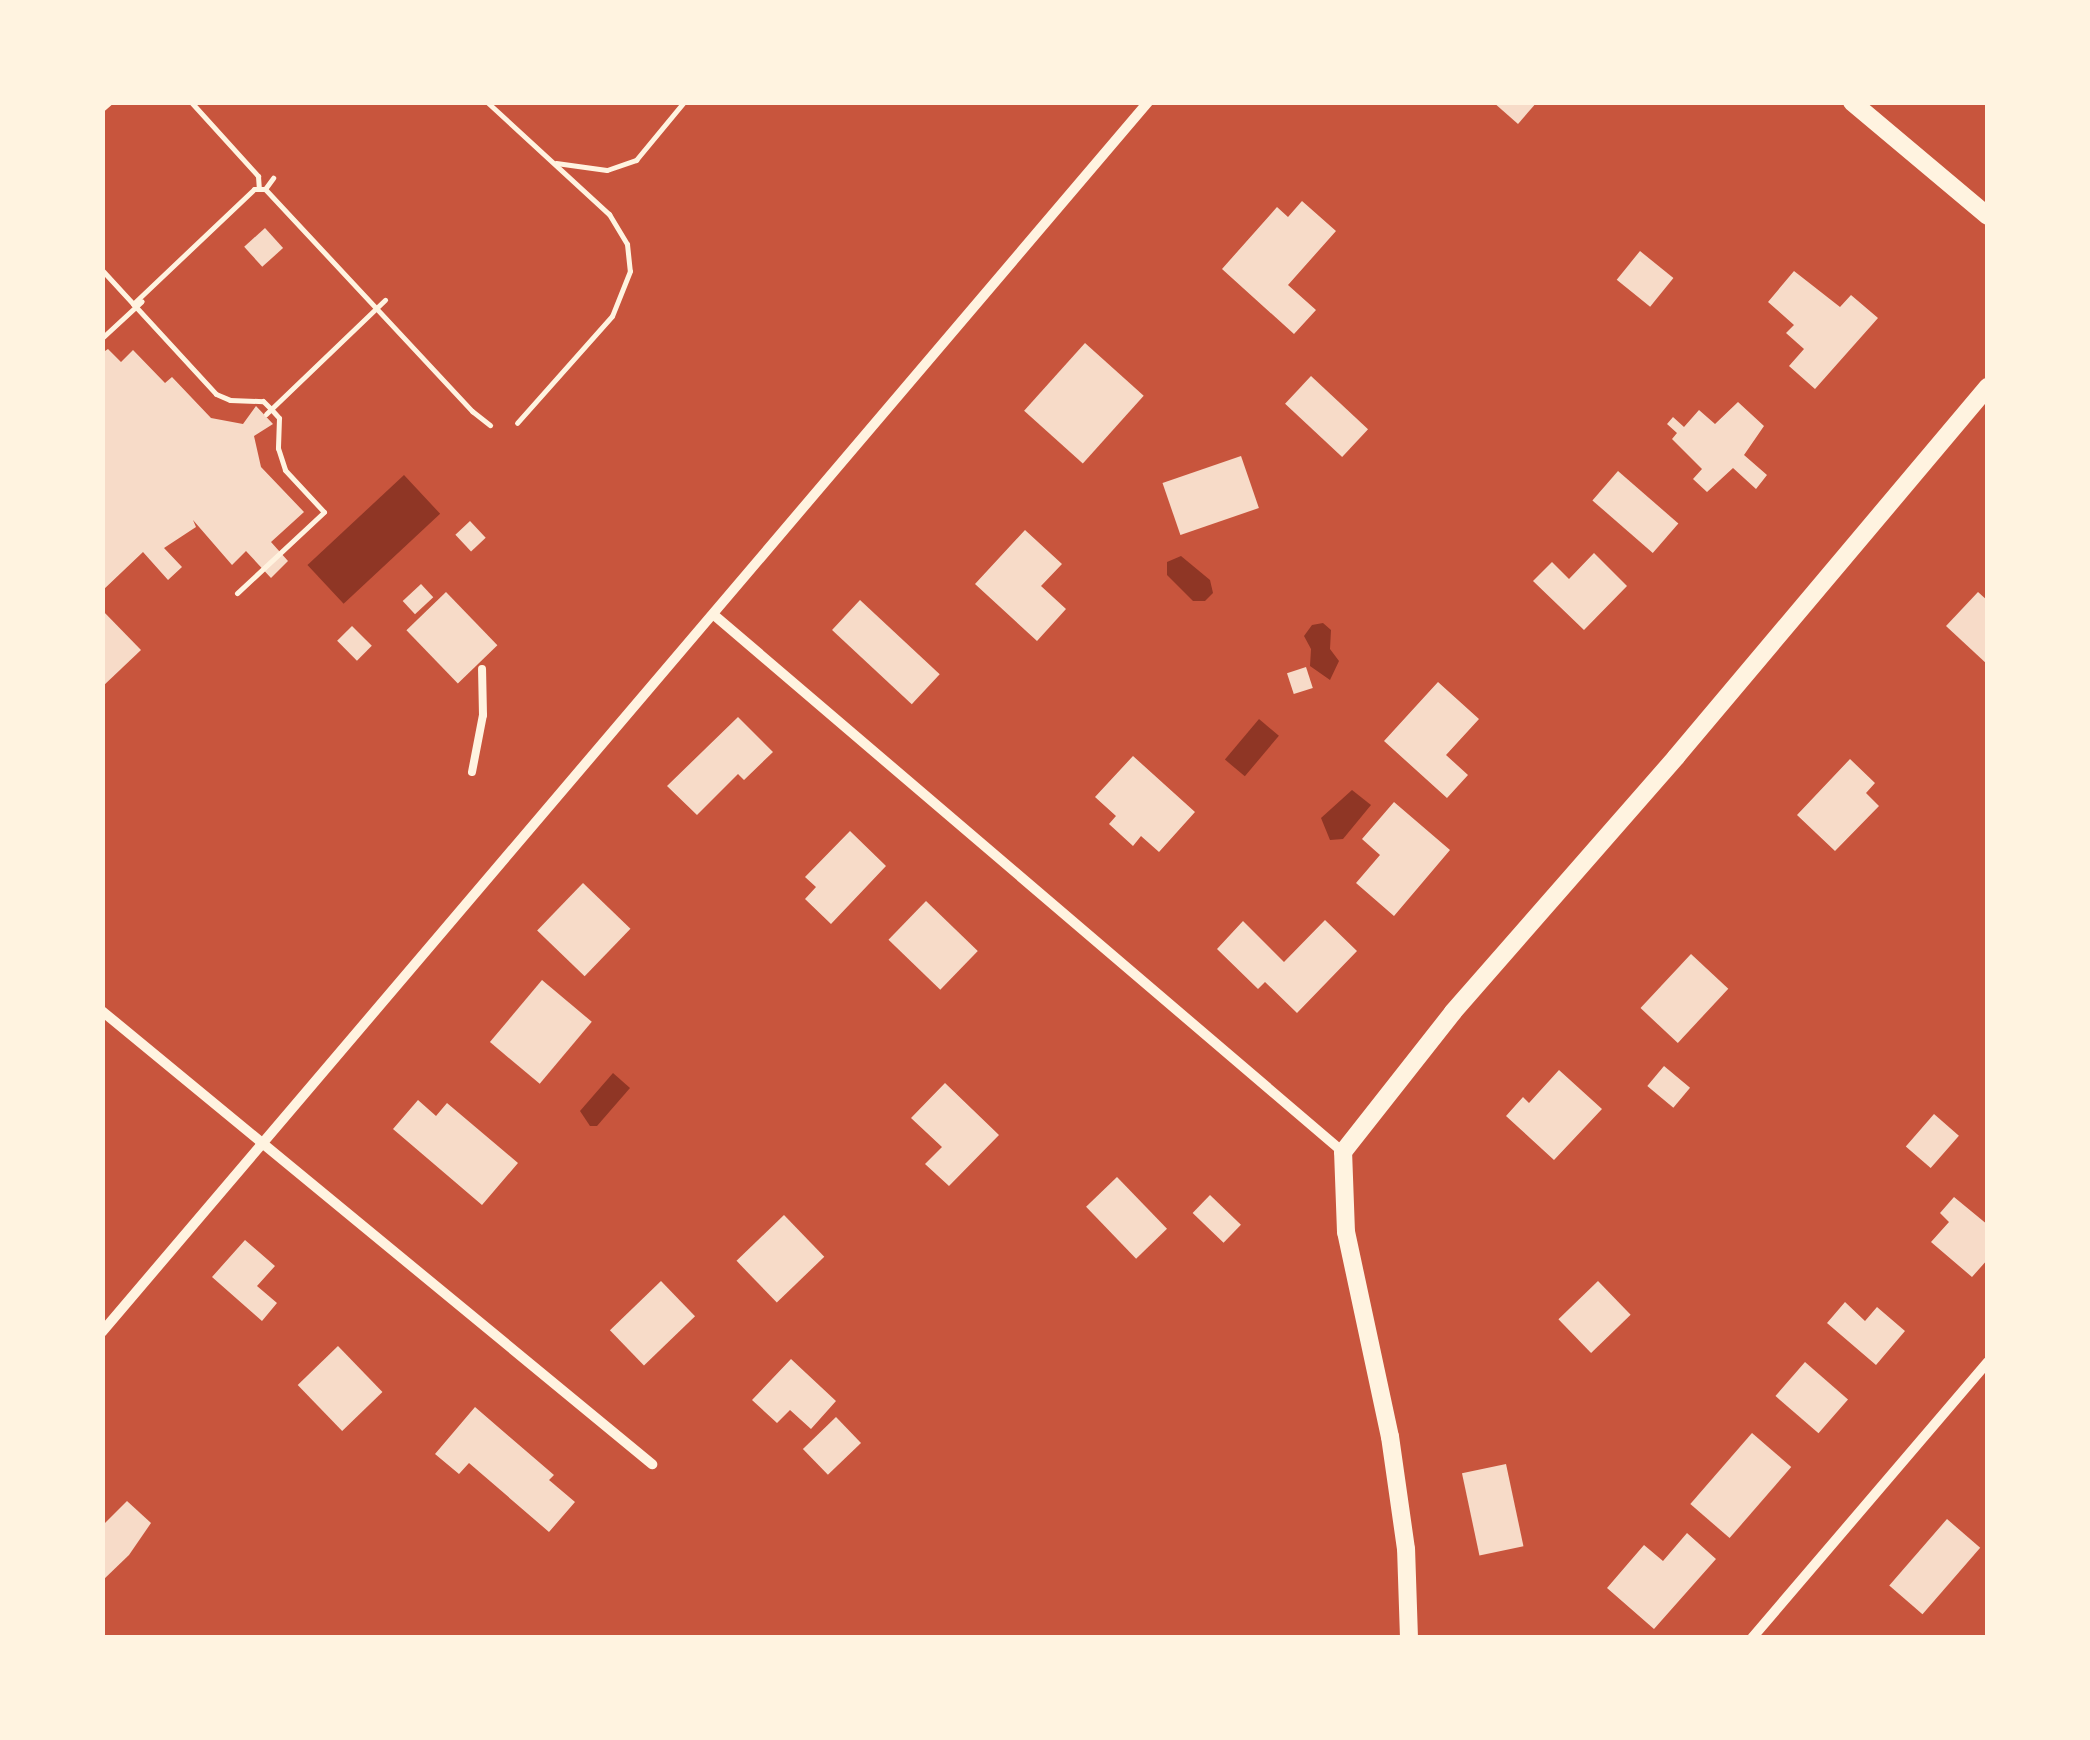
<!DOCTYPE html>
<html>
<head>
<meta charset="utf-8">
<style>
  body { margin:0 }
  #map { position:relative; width:2090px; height:1740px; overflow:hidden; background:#c8553d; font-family:"Libre Baskerville",serif }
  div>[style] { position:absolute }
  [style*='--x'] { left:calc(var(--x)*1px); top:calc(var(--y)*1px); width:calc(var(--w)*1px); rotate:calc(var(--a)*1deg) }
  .water>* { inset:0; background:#8f3625; transform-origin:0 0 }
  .building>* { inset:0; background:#f7dbc8; transform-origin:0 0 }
  .path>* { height:5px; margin:-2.5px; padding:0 2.5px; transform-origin:2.5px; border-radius:2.5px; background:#fff3e0 }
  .service>* { height:8px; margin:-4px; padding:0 4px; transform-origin:4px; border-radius:4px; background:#fff3e0 }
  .minor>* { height:10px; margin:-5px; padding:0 5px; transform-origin:5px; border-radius:5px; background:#fff3e0 }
  .tertiary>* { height:18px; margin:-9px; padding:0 9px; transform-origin:9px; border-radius:9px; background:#fff3e0 }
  span { translate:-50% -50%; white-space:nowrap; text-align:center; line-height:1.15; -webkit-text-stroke:10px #fff3e0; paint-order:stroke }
  .frame { position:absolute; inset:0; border:105px solid #fff3e0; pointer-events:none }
</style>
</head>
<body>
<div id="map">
  <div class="water">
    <div style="left:404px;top:475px;width:53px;height:132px;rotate:47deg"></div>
    <div style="clip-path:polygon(1181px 556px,1210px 580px,1213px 593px,1205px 601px,1193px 601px,1167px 575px,1167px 562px)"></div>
    <div style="clip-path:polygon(1323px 623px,1331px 630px,1330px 649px,1339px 661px,1330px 680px,1310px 666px,1311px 649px,1304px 636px,1312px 625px)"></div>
    <div style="left:1259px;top:719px;width:26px;height:53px;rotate:40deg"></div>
    <div style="clip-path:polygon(1352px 790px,1371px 805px,1343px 839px,1330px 840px,1321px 818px)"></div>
    <div style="clip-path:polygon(613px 1073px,630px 1088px,597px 1126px,590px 1126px,580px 1111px)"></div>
  </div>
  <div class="building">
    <div style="clip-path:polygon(1493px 102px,1537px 102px,1518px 124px)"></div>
    <div style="clip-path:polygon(1302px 201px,1336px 231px,1288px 285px,1316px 310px,1294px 334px,1222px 269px,1277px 207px,1288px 217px)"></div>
    <div style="left:265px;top:228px;width:27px;height:28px;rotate:48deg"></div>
    <div style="left:1640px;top:251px;width:43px;height:37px;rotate:39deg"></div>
    <div style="clip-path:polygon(1794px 271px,1840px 307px,1851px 295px,1878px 318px,1815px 389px,1789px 366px,1804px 349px,1786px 333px,1794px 325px,1768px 302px)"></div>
    <div style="left:1085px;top:343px;width:79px;height:91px;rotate:42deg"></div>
    <div style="clip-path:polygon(108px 349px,121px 362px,133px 350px,165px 383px,172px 377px,211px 418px,243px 424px,256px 406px,273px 424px,254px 436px,261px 467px,304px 512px,271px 542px,288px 561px,271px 578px,246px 551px,232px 565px,193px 520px,196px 527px,164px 548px,182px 567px,168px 580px,143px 552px,102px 591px,102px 353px)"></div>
    <div style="left:1311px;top:376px;width:78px;height:38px;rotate:43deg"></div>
    <div style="clip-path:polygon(1738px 402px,1764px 426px,1744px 455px,1767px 475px,1756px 489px,1733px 468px,1707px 492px,1693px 479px,1702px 469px,1672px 439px,1677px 433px,1667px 424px,1673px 417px,1684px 427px,1699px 410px,1715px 424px)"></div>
    <div style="left:1241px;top:456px;width:55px;height:83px;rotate:71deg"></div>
    <div style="left:1618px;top:471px;width:80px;height:39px;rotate:41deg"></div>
    <div style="left:470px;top:521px;width:23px;height:20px;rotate:47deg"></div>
    <div style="clip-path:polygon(1025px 530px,1062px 564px,1041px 586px,1066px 609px,1037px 641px,975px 584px)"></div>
    <div style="clip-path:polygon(1594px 553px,1627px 586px,1584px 630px,1533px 581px,1552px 562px,1569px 579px)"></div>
    <div style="left:421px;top:584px;width:18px;height:25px;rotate:47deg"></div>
    <div style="left:446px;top:592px;width:74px;height:55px;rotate:46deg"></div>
    <div style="clip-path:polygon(1978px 592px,1988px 601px,1988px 665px,1946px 626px)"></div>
    <div style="left:860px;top:600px;width:109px;height:41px;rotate:43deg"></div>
    <div style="clip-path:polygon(102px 610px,141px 650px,102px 687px)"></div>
    <div style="left:352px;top:626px;width:28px;height:21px;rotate:45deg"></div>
    <div style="left:1306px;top:667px;width:22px;height:20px;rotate:72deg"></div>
    <div style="clip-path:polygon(1438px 682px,1479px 719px,1446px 755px,1468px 775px,1447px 798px,1384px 741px)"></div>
    <div style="clip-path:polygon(738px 717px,773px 752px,744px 780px,738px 774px,697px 815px,667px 786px)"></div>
    <div style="clip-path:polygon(1133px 756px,1195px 812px,1159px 852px,1141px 836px,1133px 846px,1109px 824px,1116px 816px,1095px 797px)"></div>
    <div style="clip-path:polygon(1850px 759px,1875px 783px,1866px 793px,1879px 806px,1835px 851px,1797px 815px)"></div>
    <div style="clip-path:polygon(1394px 802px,1450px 850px,1394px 916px,1356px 883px,1380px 855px,1362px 839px)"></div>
    <div style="clip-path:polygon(850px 831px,886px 866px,831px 924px,805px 899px,816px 887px,805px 877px)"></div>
    <div style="left:583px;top:883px;width:66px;height:66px;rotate:44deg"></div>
    <div style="left:926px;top:901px;width:72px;height:54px;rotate:44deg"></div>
    <div style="clip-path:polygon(1325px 920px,1357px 951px,1297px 1013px,1265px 982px,1258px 989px,1217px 949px,1243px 921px,1284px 962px)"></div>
    <div style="left:1691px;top:954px;width:51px;height:74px;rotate:43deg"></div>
    <div style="left:542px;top:980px;width:65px;height:81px;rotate:40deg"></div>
    <div style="left:1664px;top:1066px;width:34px;height:26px;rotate:40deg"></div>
    <div style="clip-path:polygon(1559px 1070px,1602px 1109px,1554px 1160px,1506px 1116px,1523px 1097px,1529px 1103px)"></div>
    <div style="clip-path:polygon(945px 1083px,999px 1135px,949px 1186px,925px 1164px,942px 1147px,911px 1118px)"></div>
    <div style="clip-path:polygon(418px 1100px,436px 1116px,447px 1103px,518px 1163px,482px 1205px,393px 1129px)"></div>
    <div style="left:1934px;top:1114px;width:33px;height:43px;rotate:41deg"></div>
    <div style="left:1117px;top:1177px;width:72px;height:43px;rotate:46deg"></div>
    <div style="left:1210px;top:1195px;width:43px;height:25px;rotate:44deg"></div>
    <div style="clip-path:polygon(1954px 1197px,1988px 1225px,1988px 1259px,1972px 1277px,1931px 1242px,1949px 1222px,1940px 1213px)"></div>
    <div style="left:784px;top:1215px;width:58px;height:66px;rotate:46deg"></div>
    <div style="clip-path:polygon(245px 1240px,275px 1266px,257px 1286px,277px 1303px,262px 1321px,212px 1277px)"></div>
    <div style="left:661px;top:1281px;width:49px;height:71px;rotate:46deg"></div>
    <div style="left:1598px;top:1281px;width:47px;height:55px;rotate:46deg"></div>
    <div style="clip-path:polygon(1845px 1302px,1865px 1321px,1877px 1307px,1905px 1331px,1876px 1365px,1827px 1323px)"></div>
    <div style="left:338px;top:1346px;width:64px;height:56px;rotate:46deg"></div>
    <div style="clip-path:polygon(791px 1359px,836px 1401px,811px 1429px,790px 1410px,777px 1423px,752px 1400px)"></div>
    <div style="left:1805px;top:1362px;width:57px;height:45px;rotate:41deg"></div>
    <div style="clip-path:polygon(475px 1407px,554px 1475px,549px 1480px,575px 1502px,549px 1532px,469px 1463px,459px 1474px,435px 1454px)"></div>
    <div style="left:836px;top:1417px;width:36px;height:46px;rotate:46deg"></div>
    <div style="left:1752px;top:1433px;width:52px;height:94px;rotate:41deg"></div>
    <div style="left:1506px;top:1464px;width:84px;height:45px;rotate:78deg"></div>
    <div style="clip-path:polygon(127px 1501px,151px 1523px,129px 1555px,102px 1581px,102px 1526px)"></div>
    <div style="left:1947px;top:1519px;width:44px;height:88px;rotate:41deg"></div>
    <div style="clip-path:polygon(1687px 1533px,1716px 1559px,1654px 1629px,1607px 1588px,1644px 1545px,1663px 1561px)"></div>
  </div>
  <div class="path">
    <div style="--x:191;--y:102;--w:100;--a:47.8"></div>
    <div style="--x:258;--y:176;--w:13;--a:86"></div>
    <div style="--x:259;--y:189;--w:6;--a:0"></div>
    <div style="--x:265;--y:189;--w:304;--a:47"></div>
    <div style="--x:472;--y:411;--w:23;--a:38"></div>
    <div style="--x:487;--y:102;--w:166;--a:42.6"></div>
    <div style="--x:609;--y:214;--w:35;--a:59"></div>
    <div style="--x:627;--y:244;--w:27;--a:84"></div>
    <div style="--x:630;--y:271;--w:48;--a:111.8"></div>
    <div style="--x:612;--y:316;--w:143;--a:131.6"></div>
    <div style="--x:102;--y:109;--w:11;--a:-41"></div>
    <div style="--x:556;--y:163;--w:51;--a:7.8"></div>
    <div style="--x:607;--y:170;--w:31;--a:-19"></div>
    <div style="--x:636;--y:160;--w:75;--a:-50.4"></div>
    <div style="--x:102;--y:270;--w:168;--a:47.4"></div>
    <div style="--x:216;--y:394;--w:15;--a:23"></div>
    <div style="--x:230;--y:400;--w:33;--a:2"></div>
    <div style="--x:263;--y:401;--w:11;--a:45"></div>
    <div style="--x:271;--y:409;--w:12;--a:48"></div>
    <div style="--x:279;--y:418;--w:30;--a:92"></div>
    <div style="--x:278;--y:448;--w:23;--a:72"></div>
    <div style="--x:285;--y:470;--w:57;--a:47.1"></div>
    <div style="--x:324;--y:512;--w:119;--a:137"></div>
    <div style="--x:133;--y:304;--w:167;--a:-43.5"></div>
    <div style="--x:254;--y:189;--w:11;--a:0"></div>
    <div style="--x:265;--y:189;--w:14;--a:-54"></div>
    <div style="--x:102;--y:338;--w:54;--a:-42.8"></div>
    <div style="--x:266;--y:414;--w:165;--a:-43.8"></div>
  </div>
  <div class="service">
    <div style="--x:472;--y:772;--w:58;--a:-79.1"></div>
    <div style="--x:483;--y:715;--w:46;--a:-91.2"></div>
  </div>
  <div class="minor">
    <div style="--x:714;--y:615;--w:827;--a:40.49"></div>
    <div style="--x:102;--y:1011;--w:713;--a:39.48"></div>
    <div style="--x:102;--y:1332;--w:1615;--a:-49.62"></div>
    <div style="--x:1752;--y:1638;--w:363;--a:-49.5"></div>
  </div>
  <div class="tertiary">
    <div style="--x:1852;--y:102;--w:177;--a:40"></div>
    <div style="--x:1409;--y:1638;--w:89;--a:-91.9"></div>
    <div style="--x:1406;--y:1549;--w:113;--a:-98.1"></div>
    <div style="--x:1390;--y:1437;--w:210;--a:-102.1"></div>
    <div style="--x:1346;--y:1232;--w:80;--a:-92.1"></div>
    <div style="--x:1343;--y:1152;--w:178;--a:-51.8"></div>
    <div style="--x:1453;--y:1012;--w:339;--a:-48.8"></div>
    <div style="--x:1676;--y:757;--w:484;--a:-49.9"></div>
  </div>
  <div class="frame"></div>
</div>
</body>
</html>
